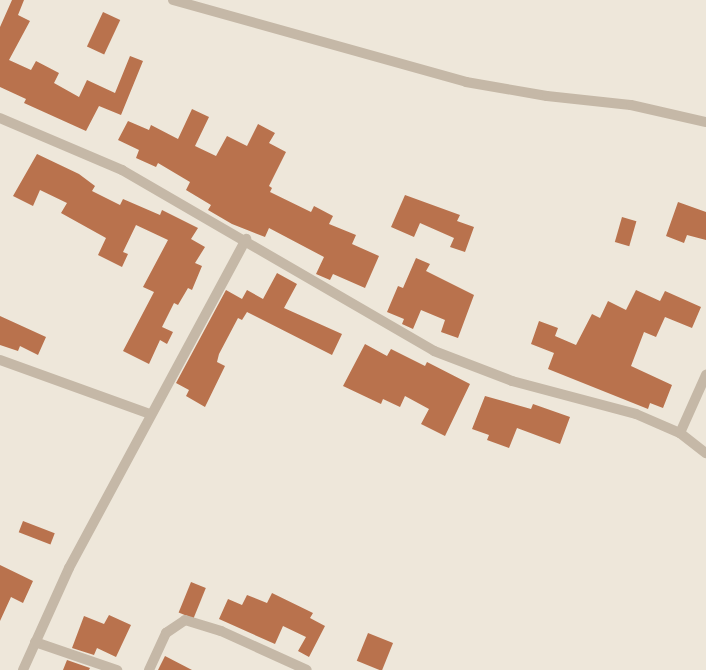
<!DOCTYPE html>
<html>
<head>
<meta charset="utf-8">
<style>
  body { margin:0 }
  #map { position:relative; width:706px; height:670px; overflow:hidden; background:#eee7da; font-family:Helvetica,sans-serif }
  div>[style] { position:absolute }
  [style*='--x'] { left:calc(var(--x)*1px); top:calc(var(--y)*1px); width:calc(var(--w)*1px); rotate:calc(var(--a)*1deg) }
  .building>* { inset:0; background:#b9724d; transform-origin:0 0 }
  .street>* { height:10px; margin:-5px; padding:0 5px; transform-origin:5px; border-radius:5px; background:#c5b8a7 }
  span { translate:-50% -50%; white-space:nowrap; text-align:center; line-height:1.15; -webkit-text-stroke:3.5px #f7f0e5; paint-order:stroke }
</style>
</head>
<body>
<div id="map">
  <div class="building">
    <div style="clip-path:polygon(12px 0,24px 0,18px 15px,30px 21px,9px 60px,31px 70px,36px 61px,59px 73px,54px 83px,79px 97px,87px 80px,115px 93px,130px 56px,143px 61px,121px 115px,99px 106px,86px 131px,24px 103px,26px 99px,0 87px,0 27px)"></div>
    <div style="left:103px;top:12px;width:19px;height:38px;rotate:25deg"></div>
    <div style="clip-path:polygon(192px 109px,209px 117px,195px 146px,216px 156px,227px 136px,247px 146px,258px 124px,275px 133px,269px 143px,286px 152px,269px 186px,272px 188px,270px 192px,311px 212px,314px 206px,333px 216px,329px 224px,356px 235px,352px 244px,379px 256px,365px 288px,333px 274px,330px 280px,316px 274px,324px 257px,269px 228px,265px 237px,232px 224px,208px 210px,211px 205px,186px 190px,190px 182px,158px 163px,156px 167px,136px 158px,139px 150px,118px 140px,128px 121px,149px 130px,151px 125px,178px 139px)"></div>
    <div style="clip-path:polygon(37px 154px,79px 174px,95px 186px,92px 191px,120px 205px,123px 199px,160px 215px,162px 210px,198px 228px,191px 239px,205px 247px,195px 263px,202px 266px,192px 290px,188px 288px,178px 305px,174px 303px,162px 327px,173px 332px,167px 344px,160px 340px,149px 364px,123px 351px,154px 292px,143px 287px,168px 240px,136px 225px,123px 252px,128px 254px,122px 267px,98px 255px,106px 238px,61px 213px,67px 203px,40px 190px,33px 206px,13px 196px)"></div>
    <div style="clip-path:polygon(405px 195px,460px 215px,457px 221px,474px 227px,465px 252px,450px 247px,454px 238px,420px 223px,414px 237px,391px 227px)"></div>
    <div style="clip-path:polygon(678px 202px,706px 212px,706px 240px,687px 235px,684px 243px,666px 236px)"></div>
    <div style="left:622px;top:217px;width:15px;height:26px;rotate:16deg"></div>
    <div style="clip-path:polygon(416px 258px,430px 264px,426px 271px,474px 295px,458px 338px,441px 332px,445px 320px,421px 310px,413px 329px,402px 324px,404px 319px,387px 312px,398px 286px,403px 288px)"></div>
    <div style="clip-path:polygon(277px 273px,297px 284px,284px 308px,342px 334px,332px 355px,247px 312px,242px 320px,238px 318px,219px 354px,217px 362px,225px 366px,205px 407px,186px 396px,189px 390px,176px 383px,226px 290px,242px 299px,247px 290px,263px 299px)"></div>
    <div style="clip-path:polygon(636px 290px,660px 301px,665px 291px,701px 307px,692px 328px,665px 317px,656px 337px,644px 332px,631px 366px,672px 385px,663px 408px,650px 403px,648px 409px,548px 369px,554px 353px,531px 344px,539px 321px,558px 328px,555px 336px,576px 345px,592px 314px,600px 318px,608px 301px,626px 310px)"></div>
    <div style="clip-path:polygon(0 316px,46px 337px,38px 355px,20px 346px,18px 351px,0 345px)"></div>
    <div style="clip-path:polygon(365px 344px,387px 356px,391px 349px,425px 366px,427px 362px,470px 384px,445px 436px,421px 424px,429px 409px,405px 396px,400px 407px,383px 399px,381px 404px,343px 386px)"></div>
    <div style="clip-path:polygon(485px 396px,531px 409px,533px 404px,570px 417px,560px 444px,517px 428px,509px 448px,487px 440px,489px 435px,472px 429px)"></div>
    <div style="left:23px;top:521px;width:34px;height:12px;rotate:21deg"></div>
    <div style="clip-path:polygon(0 565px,33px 581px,23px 603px,11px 597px,0 621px)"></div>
    <div style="left:191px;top:582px;width:16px;height:33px;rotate:22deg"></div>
    <div style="clip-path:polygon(272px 593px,313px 613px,310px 618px,325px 626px,309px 657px,298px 651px,306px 637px,283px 626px,275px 644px,219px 619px,228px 599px,242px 605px,247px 595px,267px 603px)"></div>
    <div style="clip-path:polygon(109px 615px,131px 625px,116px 657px,97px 648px,94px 655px,72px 648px,84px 616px,104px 624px)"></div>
    <div style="left:368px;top:633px;width:27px;height:30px;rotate:22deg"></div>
    <div style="clip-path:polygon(165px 656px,192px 670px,158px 670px)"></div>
    <div style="clip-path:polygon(67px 660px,90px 668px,89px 670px,63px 670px)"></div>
  </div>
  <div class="street">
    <div style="--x:173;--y:0;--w:304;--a:15.6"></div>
    <div style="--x:466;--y:82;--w:82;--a:9.8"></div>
    <div style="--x:547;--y:96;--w:84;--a:6.1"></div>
    <div style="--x:631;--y:105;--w:77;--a:12.8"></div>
    <div style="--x:0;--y:118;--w:133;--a:23.1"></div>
    <div style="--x:122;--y:170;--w:361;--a:30.1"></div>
    <div style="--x:434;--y:351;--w:84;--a:21"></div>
    <div style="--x:512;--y:381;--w:128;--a:14.9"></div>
    <div style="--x:636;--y:414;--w:48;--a:23.4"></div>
    <div style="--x:680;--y:433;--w:33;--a:38"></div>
    <div style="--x:0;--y:360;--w:159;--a:19.8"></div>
    <div style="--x:680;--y:433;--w:64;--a:-65.9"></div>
    <div style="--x:35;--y:642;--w:87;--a:18.9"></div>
    <div style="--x:23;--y:670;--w:112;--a:-65.7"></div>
    <div style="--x:69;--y:568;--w:374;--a:-61.7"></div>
    <div style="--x:149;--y:670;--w:41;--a:-65.3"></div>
    <div style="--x:166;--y:633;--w:23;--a:-34"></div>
    <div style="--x:185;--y:620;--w:38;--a:17"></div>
    <div style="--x:221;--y:631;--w:94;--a:24.4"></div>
  </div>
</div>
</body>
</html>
